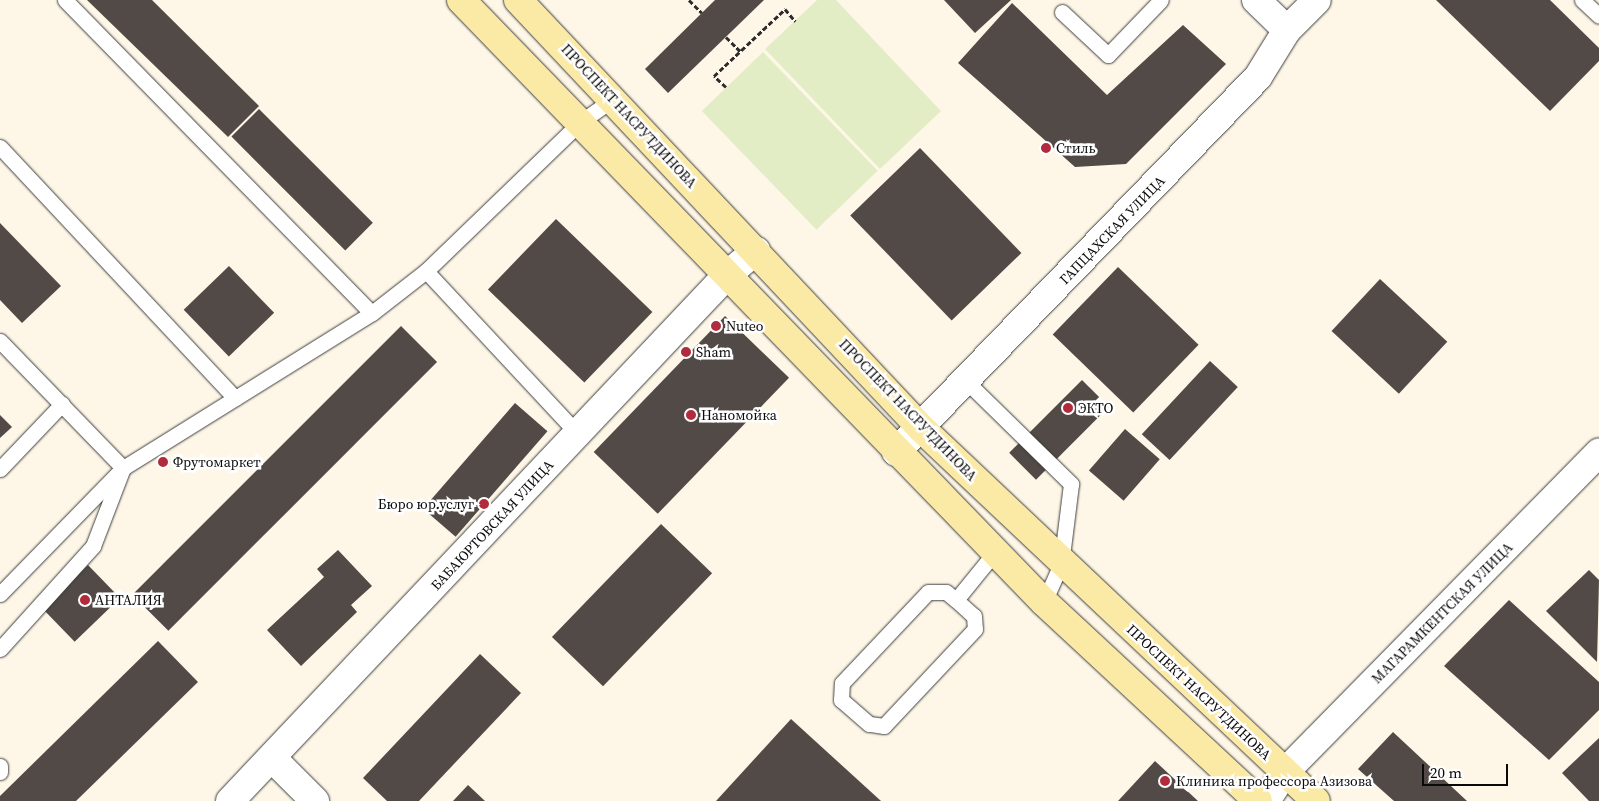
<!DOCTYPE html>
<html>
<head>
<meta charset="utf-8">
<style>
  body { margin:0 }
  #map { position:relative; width:1599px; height:801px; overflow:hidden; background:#fef7e7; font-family:"Source Serif 4",serif }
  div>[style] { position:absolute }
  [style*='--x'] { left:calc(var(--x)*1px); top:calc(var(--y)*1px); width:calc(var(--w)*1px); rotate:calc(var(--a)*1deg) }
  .pitch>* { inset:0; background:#e3edc5; transform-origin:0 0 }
  .building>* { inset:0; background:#514a47; transform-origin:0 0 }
  .path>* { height:3px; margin-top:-1.5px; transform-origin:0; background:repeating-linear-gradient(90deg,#2c2c2c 0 5px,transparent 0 7.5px) }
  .roads { filter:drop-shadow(0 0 1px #3d3d3d) drop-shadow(0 0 1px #3d3d3d) }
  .service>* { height:15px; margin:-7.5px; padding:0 7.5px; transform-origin:7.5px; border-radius:7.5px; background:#fff }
  .minor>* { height:28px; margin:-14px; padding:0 14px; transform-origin:14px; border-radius:14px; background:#fff }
  .secondary>* { height:28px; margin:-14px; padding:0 14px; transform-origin:14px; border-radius:14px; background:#fbeaa6 }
  .dots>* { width:14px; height:14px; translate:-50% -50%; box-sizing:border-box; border:2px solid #fff; border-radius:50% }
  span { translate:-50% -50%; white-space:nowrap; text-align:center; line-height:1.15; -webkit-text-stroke:5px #fff; paint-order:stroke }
  .street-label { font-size:14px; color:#0a0a0a }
  .poi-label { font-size:14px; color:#0a0a0a }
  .left { translate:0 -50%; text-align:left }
  .right { translate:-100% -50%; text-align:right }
  .scale { position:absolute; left:1422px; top:764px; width:86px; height:22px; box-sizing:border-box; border:2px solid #0a0a0a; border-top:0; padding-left:6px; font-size:15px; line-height:18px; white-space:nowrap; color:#0a0a0a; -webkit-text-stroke:4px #fff; paint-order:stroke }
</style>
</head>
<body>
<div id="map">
  <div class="pitch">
    <div style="clip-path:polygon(817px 0,836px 0,941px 111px,880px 169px,765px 49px)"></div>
    <div style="left:763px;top:52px;width:165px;height:85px;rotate:46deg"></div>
  </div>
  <div class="building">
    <div style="clip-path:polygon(87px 0,152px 0,259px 106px,228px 137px)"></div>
    <div style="clip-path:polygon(715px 0,764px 0,668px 93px,645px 69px)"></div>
    <div style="clip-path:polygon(944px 0,1011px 0,975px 33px)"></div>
    <div style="clip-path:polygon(1436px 0,1550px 0,1599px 48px,1599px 61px,1550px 111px)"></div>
    <div style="clip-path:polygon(1012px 3px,1107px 95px,1183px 25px,1226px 64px,1126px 164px,1075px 167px,958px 63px)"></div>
    <div style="left:259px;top:109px;width:161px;height:39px;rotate:45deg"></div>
    <div style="left:920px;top:148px;width:146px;height:97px;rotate:46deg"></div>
    <div style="left:556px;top:219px;width:134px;height:98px;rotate:44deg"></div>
    <div style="clip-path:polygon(0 223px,61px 286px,22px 323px,0 300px)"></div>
    <div style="left:229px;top:266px;width:65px;height:63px;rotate:46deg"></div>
    <div style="left:1118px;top:267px;width:112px;height:94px;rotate:44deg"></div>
    <div style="left:1380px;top:279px;width:92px;height:71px;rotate:43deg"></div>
    <div style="left:725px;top:316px;width:89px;height:189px;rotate:44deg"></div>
    <div style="left:401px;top:326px;width:51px;height:380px;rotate:45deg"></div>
    <div style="left:1210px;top:361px;width:38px;height:100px;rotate:43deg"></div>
    <div style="left:1082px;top:380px;width:38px;height:103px;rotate:45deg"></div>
    <div style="left:515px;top:403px;width:43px;height:140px;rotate:41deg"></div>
    <div style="clip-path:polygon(0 415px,12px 427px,0 438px)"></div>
    <div style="left:1125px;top:429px;width:46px;height:55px;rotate:41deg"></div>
    <div style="left:661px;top:524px;width:71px;height:157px;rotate:44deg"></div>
    <div style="clip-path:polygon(338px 550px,372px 586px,351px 605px,357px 612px,301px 666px,267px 630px,324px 577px,317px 569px)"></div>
    <div style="left:88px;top:565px;width:46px;height:63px;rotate:46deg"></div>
    <div style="clip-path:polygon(1589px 570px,1599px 580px,1597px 662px,1546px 611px)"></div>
    <div style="clip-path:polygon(1509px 600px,1599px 682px,1599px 710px,1549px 760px,1444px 666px)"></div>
    <div style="clip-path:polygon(158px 641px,198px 682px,76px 801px,0 801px,0 796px)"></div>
    <div style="clip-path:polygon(480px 654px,521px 693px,419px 801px,387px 801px,363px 778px)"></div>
    <div style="clip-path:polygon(791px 719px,881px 801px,716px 801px)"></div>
    <div style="clip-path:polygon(1393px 732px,1467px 801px,1394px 801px,1358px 769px)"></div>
    <div style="clip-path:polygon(1599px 738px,1599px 801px,1589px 801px,1562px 773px)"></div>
    <div style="clip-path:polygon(1155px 761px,1198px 801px,1118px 801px)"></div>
    <div style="clip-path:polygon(468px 785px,485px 801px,453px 801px)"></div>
  </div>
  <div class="path">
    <div style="--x:689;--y:0;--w:18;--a:45"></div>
    <div style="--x:726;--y:37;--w:20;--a:45"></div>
    <div style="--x:726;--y:87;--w:16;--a:-137"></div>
    <div style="--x:714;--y:76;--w:98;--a:-43.3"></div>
    <div style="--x:785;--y:9;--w:16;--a:50"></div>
  </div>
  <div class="roads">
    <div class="service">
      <div style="--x:65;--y:0;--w:438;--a:45.6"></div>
      <div style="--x:1582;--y:0;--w:23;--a:43"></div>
      <div style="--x:1062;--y:12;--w:63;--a:43.1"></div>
      <div style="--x:1108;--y:55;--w:76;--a:-46.1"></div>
      <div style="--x:0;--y:147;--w:344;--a:46.9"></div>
      <div style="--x:426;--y:271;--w:223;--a:47"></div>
      <div style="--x:0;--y:341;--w:177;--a:45.9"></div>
      <div style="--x:123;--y:468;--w:293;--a:-31.9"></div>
      <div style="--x:372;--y:313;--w:68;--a:-37.9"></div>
      <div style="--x:426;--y:271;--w:213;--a:-44"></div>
      <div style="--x:579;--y:123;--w:42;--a:-35.2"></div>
      <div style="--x:967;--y:382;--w:146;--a:44.4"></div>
      <div style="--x:1071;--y:484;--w:81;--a:97.1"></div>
      <div style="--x:1061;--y:564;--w:42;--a:114.1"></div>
      <div style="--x:0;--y:469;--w:90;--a:-46.4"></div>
      <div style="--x:0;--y:594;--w:169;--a:-45.7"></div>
      <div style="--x:956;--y:600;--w:24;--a:42"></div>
      <div style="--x:974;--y:616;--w:13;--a:86"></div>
      <div style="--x:975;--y:629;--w:133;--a:133.2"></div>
      <div style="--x:884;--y:726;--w:15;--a:-172"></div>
      <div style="--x:869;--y:724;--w:37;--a:-139"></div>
      <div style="--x:841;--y:700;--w:17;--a:-87"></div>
      <div style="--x:842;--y:683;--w:125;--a:-46.6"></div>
      <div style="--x:928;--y:592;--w:18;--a:0"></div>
      <div style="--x:946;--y:592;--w:13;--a:39"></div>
      <div style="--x:956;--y:600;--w:62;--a:-50.9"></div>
      <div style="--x:0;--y:649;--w:139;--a:-47.9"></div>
      <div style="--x:93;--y:546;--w:84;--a:-69"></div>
      <div style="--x:0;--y:766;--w:6;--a:90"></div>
    </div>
    <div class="minor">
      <div style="--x:1256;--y:0;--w:43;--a:44.1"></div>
      <div style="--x:896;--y:452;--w:521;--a:-46.01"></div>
      <div style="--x:1258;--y:77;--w:55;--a:-58.3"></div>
      <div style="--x:1287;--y:30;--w:42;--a:-45"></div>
      <div style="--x:272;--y:758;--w:61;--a:45"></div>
      <div style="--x:230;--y:801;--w:724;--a:-46.62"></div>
      <div style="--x:727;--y:275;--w:38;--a:-40"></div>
      <div style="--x:1266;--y:801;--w:35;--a:-57"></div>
      <div style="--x:1285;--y:772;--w:448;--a:-45.5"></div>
    </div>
    <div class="secondary">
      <div style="--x:461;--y:0;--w:838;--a:45.92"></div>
      <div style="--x:1044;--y:602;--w:292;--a:42.9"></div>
      <div style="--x:518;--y:0;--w:588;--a:46.72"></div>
      <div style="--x:921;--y:428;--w:543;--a:43.36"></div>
    </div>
  </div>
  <div class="dots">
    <div style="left:1046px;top:148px;background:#b12b3d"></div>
    <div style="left:716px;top:326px;background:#b12b3d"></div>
    <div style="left:686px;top:352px;background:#b12b3d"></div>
    <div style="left:1068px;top:408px;background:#b12b3d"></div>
    <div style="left:691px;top:415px;background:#b12b3d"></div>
    <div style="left:163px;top:462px;background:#b12b3d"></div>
    <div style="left:484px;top:504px;background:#b12b3d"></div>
    <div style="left:85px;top:600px;background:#b12b3d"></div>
    <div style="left:1165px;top:781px;background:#b12b3d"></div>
  </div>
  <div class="street-label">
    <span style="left:629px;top:116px;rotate:47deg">ПРОСПЕКТ НАСРУТДИНОВА</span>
    <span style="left:1112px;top:230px;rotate:-46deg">ГАПЦАХСКАЯ УЛИЦА</span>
    <span style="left:908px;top:410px;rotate:46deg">ПРОСПЕКТ НАСРУТДИНОВА</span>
    <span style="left:492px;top:525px;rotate:-47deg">БАБАЮРТОВСКАЯ УЛИЦА</span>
    <span style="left:1442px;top:613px;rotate:-45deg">МАГАРАМКЕНТСКАЯ УЛИЦА</span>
    <span style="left:1199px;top:692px;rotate:43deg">ПРОСПЕКТ НАСРУТДИНОВА</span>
  </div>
  <div class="poi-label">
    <span class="left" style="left:1056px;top:148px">Стиль</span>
    <span class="left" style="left:726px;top:326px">Nuteo</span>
    <span class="left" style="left:696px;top:352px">Sham</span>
    <span class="left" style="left:1078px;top:408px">ЭКТО</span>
    <span class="left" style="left:701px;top:415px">Наномойка</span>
    <span class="left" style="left:173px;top:462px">Фрутомаркет</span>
    <span class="right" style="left:474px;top:504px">Бюро юр.услуг</span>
    <span class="left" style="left:95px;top:600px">АНТАЛИЯ</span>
    <span class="left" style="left:1176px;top:781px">Клиника профессора Азизова</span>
  </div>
  <div class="scale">20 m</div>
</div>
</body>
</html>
